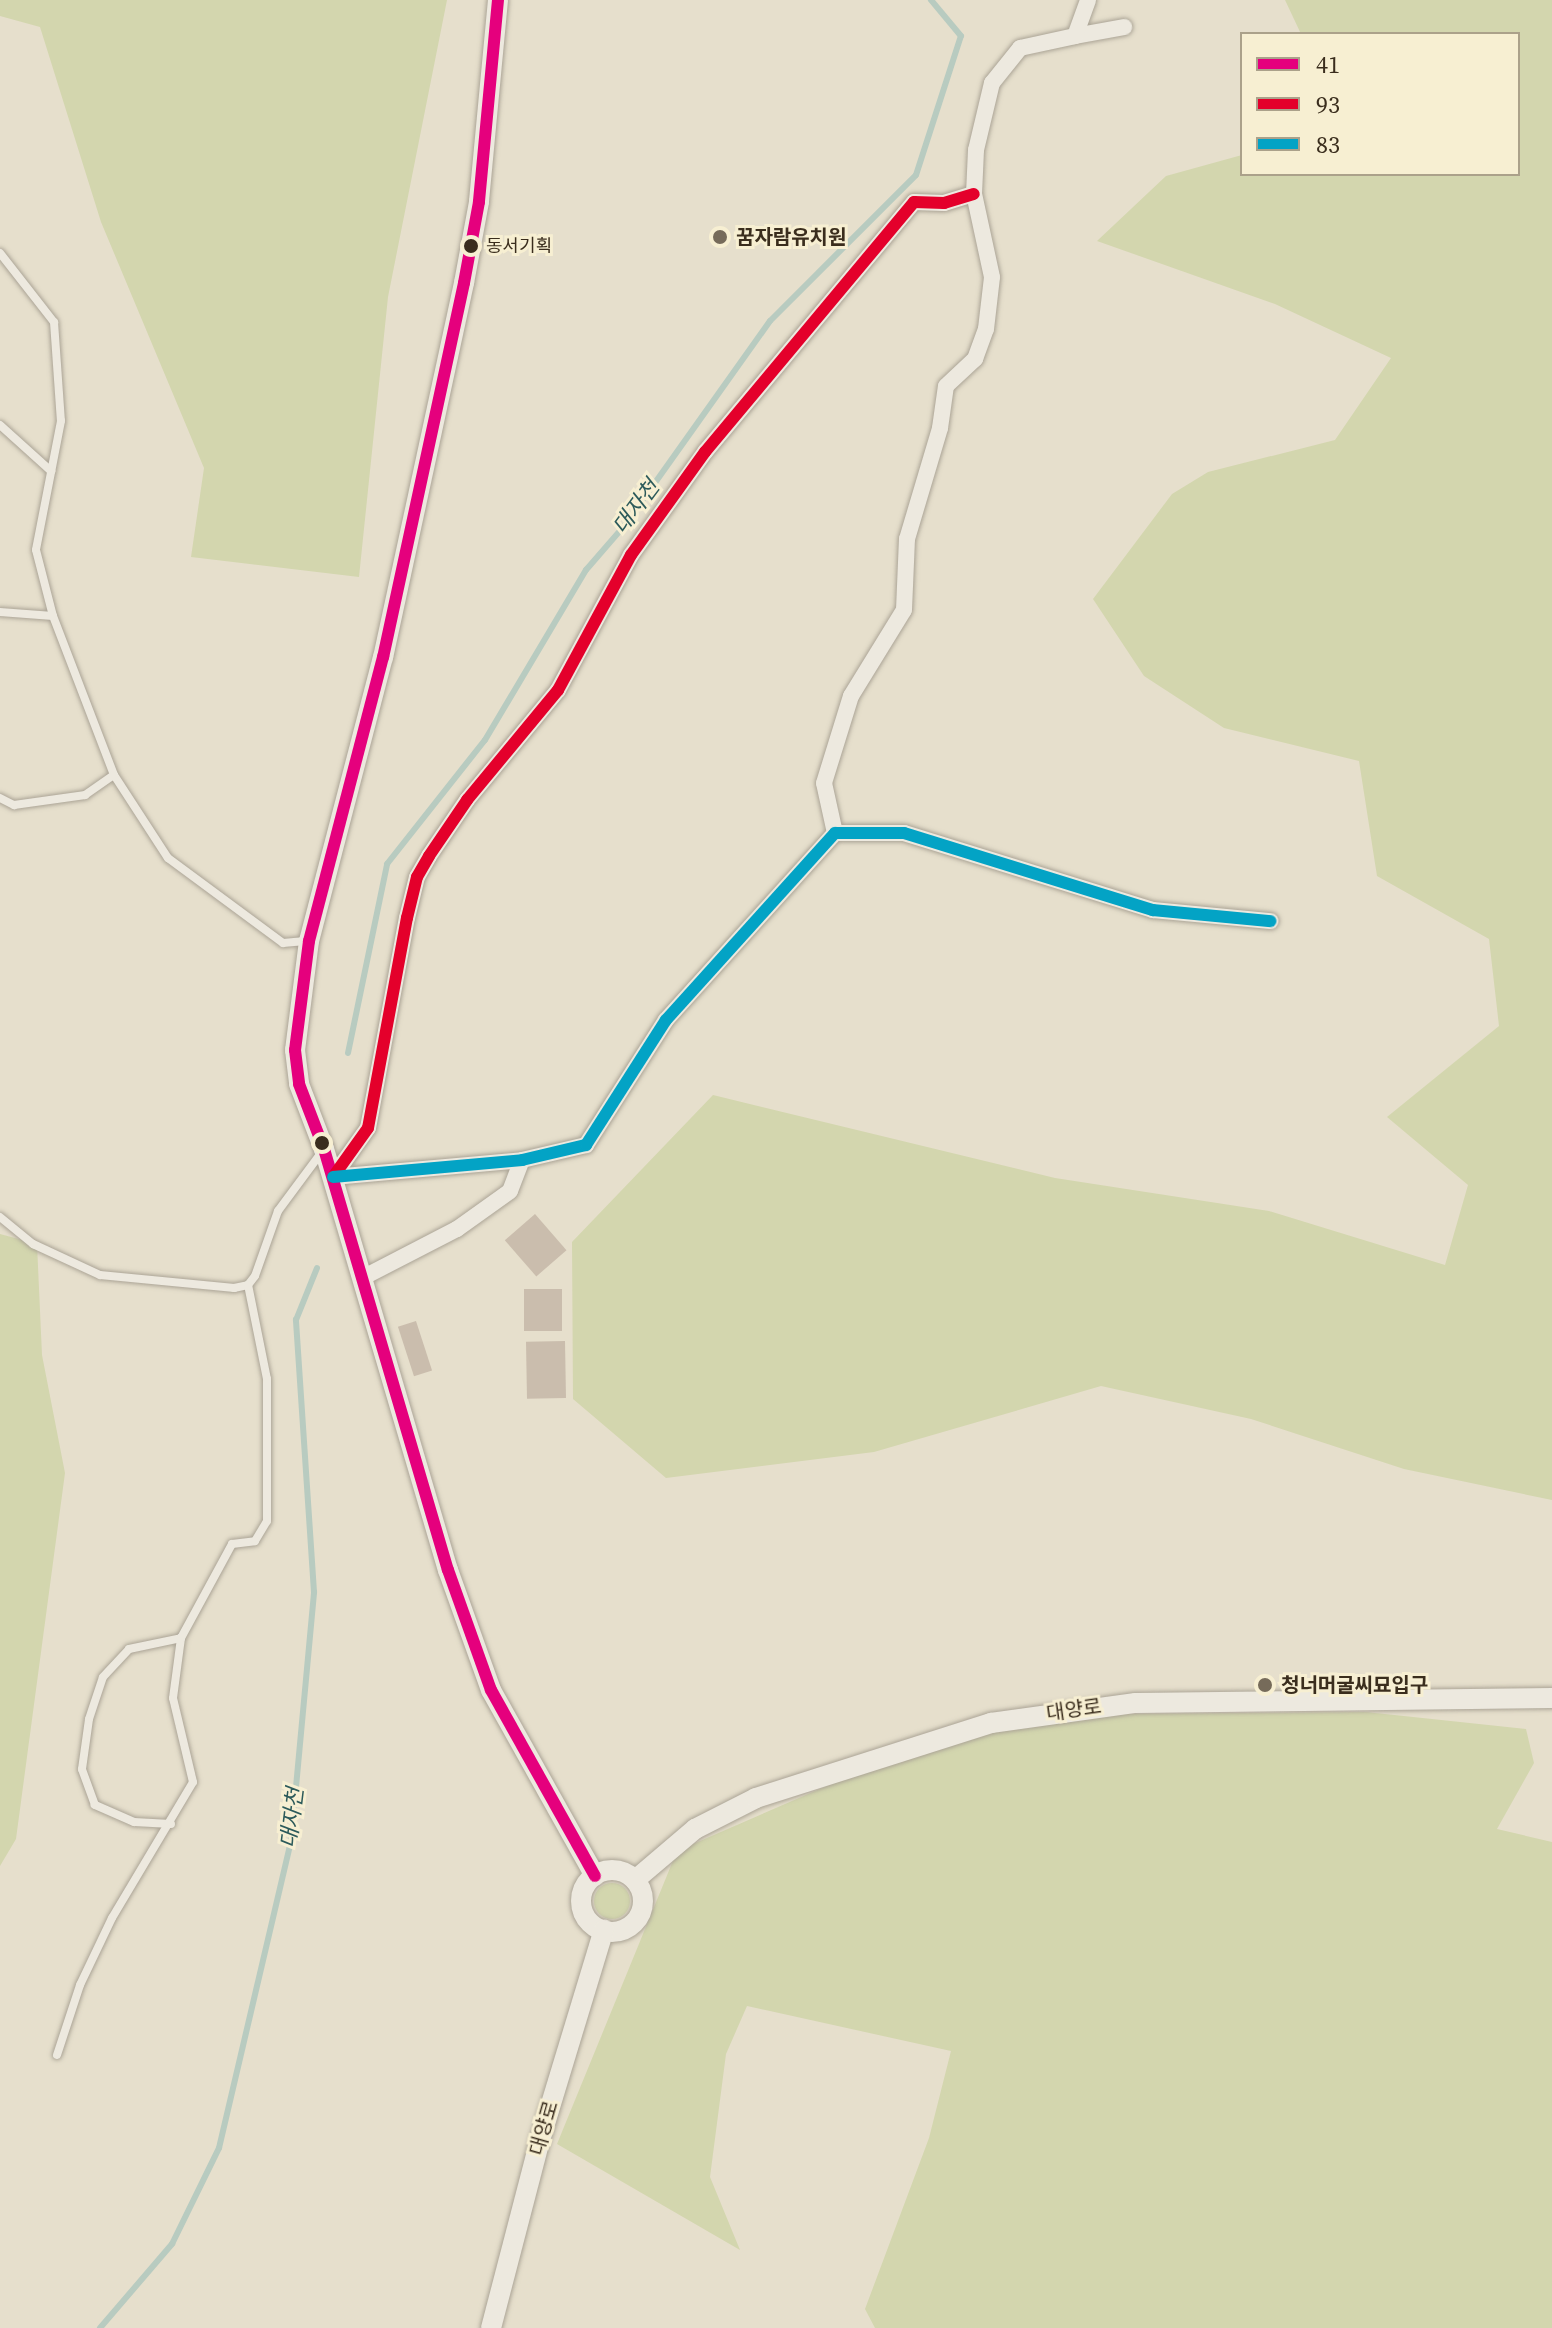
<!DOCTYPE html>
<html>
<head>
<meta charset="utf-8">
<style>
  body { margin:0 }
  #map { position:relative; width:1552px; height:2328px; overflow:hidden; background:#e6dfcc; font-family:"Source Serif 4","Noto Sans KR",serif }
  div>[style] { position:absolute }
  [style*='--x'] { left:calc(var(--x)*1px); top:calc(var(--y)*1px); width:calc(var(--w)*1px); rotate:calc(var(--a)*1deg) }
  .green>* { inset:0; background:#d3d6ae }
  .round { border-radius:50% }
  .stream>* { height:6px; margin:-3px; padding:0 3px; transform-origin:3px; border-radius:3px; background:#b8cbc0 }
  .building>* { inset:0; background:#cabdad; transform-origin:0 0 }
  .roads { filter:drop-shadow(0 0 2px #aba496) drop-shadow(0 0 2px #aba496) }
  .service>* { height:8px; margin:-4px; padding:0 4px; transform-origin:4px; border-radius:4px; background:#ede9df }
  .minor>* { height:16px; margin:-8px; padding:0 8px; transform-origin:8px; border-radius:8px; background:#ede9df }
  .tertiary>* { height:20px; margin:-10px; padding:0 10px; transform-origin:10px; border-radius:10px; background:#ede9df }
  .tertiary>.ring { margin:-10px; padding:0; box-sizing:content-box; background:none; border:20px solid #ede9df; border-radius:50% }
  .bus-1>* { height:12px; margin:-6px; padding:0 6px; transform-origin:6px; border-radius:6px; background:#e5007d }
  .bus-2>* { height:12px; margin:-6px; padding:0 6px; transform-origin:6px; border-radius:6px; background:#e4002b }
  .bus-3>* { height:12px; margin:-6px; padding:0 6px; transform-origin:6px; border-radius:6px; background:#03a3c5 }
  .dots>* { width:22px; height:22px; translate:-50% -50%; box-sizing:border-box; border:4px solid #f7efd2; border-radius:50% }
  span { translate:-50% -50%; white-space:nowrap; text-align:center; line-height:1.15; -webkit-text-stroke:6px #f7efd2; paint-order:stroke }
  .bus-label { font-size:18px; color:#3a2d1d }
  .left { translate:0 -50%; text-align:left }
  .poi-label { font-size:20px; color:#3a2d1d; font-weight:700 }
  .street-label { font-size:20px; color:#3a2d1d }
  .water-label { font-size:22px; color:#2c5a5a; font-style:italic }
  .legend { position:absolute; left:1240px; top:32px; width:280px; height:144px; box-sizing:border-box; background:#f7efd2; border:2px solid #aba18a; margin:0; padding:10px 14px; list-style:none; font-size:24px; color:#3a2d1d }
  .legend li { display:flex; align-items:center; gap:16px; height:40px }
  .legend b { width:40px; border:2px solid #aba18a }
</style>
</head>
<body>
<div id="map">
  <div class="green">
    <div style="clip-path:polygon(0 0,447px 0,388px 297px,359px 577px,191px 557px,204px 468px,101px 222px,40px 27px,0 16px)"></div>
    <div style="clip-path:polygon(1285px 0,1552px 0,1552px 1500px,1404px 1469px,1251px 1419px,1101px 1386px,874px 1452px,666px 1478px,573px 1399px,572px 1242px,713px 1095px,1055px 1178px,1269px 1211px,1445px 1265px,1468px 1185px,1387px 1117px,1499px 1026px,1489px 939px,1377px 876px,1359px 761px,1224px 728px,1144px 676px,1093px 599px,1172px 494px,1208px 472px,1335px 440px,1391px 358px,1275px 304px,1097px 241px,1166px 176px,1242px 155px,1242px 174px,1518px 174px,1518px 34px,1301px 34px)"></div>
    <div style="clip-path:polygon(0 1234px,37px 1244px,42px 1355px,65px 1473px,16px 1839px,0 1866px)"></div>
    <div style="clip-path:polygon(1366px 1712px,1526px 1729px,1534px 1763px,1497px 1829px,1552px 1842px,1552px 2328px,875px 2328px,865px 2309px,929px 2138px,951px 2051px,747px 2006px,726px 2054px,710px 2177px,740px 2250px,557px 2144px,677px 1851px,990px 1715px)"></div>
    <div class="round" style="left:594px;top:1883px;width:36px;height:36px"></div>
  </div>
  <div class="stream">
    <div style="--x:348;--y:1053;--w:193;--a:-78.3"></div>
    <div style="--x:387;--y:864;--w:158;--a:-51.7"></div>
    <div style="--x:485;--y:740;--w:198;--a:-59.3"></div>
    <div style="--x:586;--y:570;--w:60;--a:-49.1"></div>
    <div style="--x:625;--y:525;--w:250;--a:-54.6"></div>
    <div style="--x:770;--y:321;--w:206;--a:-45"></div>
    <div style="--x:916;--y:175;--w:146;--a:-72.1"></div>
    <div style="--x:961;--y:36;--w:47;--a:-129.8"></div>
    <div style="--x:100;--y:2328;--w:111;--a:-49.4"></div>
    <div style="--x:172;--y:2244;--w:107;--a:-63.9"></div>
    <div style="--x:219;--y:2148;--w:315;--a:-76.8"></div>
    <div style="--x:291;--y:1841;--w:250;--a:-84.7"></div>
    <div style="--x:314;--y:1592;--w:273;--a:-93.8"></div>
    <div style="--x:296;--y:1320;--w:56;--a:-68"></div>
  </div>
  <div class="building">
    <div style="left:535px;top:1214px;width:48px;height:40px;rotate:49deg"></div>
    <div style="left:524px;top:1289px;width:38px;height:42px"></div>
    <div style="left:416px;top:1321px;width:52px;height:19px;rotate:72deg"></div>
    <div style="left:565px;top:1341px;width:57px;height:39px;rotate:89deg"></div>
  </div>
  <div class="roads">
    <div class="service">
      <div style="--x:0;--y:253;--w:88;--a:52"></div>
      <div style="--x:54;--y:322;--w:99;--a:86"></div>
      <div style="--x:61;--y:421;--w:131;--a:101"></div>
      <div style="--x:36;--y:550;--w:68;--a:75.6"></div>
      <div style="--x:53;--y:616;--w:170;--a:69"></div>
      <div style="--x:114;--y:775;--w:99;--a:57"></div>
      <div style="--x:168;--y:858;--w:143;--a:36.5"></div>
      <div style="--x:283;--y:943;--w:25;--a:-5"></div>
      <div style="--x:0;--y:425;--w:69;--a:42"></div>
      <div style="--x:0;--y:612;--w:53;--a:4.3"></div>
      <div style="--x:0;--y:798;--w:16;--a:27"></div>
      <div style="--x:14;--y:805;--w:72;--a:-8"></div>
      <div style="--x:85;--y:795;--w:35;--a:-35"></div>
      <div style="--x:0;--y:1217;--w:43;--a:39.3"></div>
      <div style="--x:33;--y:1244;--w:74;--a:24.8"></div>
      <div style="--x:100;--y:1275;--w:135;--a:5.5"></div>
      <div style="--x:234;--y:1288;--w:14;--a:-12"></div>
      <div style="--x:248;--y:1285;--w:11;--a:-52"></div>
      <div style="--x:255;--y:1276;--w:69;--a:-70.5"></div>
      <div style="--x:278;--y:1211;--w:72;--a:-53.4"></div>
      <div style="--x:171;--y:1824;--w:37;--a:-177"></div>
      <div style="--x:134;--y:1822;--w:43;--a:-156.4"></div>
      <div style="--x:95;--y:1805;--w:38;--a:-110"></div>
      <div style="--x:82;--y:1769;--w:50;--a:-82"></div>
      <div style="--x:89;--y:1719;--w:44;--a:-71.6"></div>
      <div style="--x:103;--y:1677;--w:38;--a:-47"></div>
      <div style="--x:129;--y:1649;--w:53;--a:-11.9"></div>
      <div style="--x:57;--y:2055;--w:74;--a:-71.8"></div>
      <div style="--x:80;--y:1985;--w:74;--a:-64.5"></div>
      <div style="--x:112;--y:1918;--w:158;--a:-59.2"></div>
      <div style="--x:193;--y:1782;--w:86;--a:-103.4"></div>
      <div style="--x:173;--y:1698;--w:61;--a:-82.4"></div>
      <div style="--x:181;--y:1638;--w:107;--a:-61.5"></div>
      <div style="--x:232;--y:1544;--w:23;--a:-7"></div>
      <div style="--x:255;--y:1541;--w:23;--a:-59"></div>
      <div style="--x:267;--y:1521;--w:142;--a:-90"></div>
      <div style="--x:267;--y:1379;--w:96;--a:-101.4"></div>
    </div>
    <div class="minor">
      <div style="--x:1075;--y:36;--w:50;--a:-10.4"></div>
      <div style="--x:835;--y:833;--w:51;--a:-102.4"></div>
      <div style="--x:824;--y:783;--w:91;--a:-72.8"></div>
      <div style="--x:851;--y:696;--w:101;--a:-58.4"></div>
      <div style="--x:904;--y:610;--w:71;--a:-87.6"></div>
      <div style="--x:907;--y:539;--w:116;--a:-73.4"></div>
      <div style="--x:940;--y:428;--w:42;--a:-81.9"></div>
      <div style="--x:946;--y:386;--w:40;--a:-43"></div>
      <div style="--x:975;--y:359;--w:32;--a:-70"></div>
      <div style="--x:986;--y:329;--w:52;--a:-83.4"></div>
      <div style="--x:992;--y:277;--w:85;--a:-102.2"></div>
      <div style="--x:974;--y:194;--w:44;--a:-87.4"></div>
      <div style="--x:976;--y:150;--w:69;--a:-76.6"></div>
      <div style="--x:992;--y:83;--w:45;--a:-51.3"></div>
      <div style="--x:1020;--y:48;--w:56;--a:-12.3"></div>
      <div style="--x:1075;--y:36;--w:38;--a:-70"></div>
      <div style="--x:333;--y:1177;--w:60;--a:-54.5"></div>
      <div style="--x:368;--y:1128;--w:214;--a:-79.5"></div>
      <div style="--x:407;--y:918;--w:42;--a:-76.3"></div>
      <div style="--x:417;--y:877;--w:24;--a:-60"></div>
      <div style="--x:429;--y:856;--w:68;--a:-55.8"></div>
      <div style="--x:467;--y:800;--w:143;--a:-50.4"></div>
      <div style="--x:558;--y:690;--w:153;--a:-61.6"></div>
      <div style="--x:631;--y:555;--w:127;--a:-54.3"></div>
      <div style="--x:705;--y:452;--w:326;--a:-50.1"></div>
      <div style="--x:914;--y:202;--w:30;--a:2"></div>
      <div style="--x:944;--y:203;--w:31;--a:-17"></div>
      <div style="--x:333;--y:1177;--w:190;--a:-5.1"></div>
      <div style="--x:522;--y:1160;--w:66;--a:-13.2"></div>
      <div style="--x:586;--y:1145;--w:148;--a:-57.4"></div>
      <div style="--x:666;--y:1020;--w:252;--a:-47.9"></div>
      <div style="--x:835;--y:833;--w:69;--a:0"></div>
      <div style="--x:904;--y:833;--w:261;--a:17.2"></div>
      <div style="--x:1153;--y:910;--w:118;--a:5.4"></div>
      <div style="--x:362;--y:1278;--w:107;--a:-27.3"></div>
      <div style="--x:457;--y:1229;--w:65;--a:-35.6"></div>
      <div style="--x:510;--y:1191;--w:33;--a:-69"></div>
    </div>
    <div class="tertiary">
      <div style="--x:498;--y:0;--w:203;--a:95.4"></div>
      <div style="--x:479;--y:202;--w:82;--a:100.5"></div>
      <div style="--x:464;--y:283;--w:383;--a:102.2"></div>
      <div style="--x:383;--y:657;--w:293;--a:104.6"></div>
      <div style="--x:309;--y:941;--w:110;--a:97.3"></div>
      <div style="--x:295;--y:1050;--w:34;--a:83"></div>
      <div style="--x:299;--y:1084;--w:70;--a:69"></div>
      <div style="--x:324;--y:1149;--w:439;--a:73.6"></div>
      <div style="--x:448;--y:1570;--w:127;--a:70.3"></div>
      <div style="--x:491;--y:1690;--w:213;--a:60.8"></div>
      <div class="ring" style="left:581px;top:1870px;width:42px;height:42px"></div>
      <div style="--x:635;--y:1880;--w:79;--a:-40.4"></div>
      <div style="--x:695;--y:1829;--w:68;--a:-26.9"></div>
      <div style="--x:756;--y:1798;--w:247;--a:-17.7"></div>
      <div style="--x:991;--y:1723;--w:146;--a:-7.9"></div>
      <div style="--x:1136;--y:1703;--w:416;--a:-0.7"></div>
      <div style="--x:491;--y:2328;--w:194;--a:-75.4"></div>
      <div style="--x:540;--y:2140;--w:220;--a:-73.1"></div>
    </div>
  </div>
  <div class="bus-1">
    <div style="--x:498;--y:0;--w:203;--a:95.4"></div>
    <div style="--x:479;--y:202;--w:82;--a:100.5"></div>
    <div style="--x:464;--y:283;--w:383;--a:102.2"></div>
    <div style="--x:383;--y:657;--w:293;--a:104.6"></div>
    <div style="--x:309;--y:941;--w:110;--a:97.3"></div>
    <div style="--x:295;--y:1050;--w:34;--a:83"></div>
    <div style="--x:299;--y:1084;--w:70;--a:69"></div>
    <div style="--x:324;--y:1149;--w:439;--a:73.6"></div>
    <div style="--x:448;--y:1570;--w:127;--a:70.3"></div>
    <div style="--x:491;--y:1690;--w:213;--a:60.8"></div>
  </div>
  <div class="bus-2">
    <div style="--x:333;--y:1177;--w:60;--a:-54.5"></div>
    <div style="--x:368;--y:1128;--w:214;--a:-79.5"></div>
    <div style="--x:407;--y:918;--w:42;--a:-76.3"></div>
    <div style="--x:417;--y:877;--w:24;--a:-60"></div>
    <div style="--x:429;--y:856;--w:68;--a:-55.8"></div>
    <div style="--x:467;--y:800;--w:143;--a:-50.4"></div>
    <div style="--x:558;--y:690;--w:153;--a:-61.6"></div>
    <div style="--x:631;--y:555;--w:127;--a:-54.3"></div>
    <div style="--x:705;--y:452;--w:326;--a:-50.1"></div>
    <div style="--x:914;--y:202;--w:30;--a:2"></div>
    <div style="--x:944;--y:203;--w:31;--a:-17"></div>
  </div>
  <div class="bus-3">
    <div style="--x:333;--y:1177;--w:190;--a:-5.1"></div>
    <div style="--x:522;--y:1160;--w:66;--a:-13.2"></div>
    <div style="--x:586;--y:1145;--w:148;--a:-57.4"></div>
    <div style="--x:666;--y:1020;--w:252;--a:-47.9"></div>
    <div style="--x:835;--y:833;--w:69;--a:0"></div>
    <div style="--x:904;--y:833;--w:261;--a:17.2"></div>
    <div style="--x:1153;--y:910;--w:118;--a:5.4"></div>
  </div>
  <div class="dots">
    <div style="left:720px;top:237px;background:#766b5a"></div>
    <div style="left:471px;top:246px;background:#3a2d1d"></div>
    <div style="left:322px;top:1143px;background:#3a2d1d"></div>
    <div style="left:1265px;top:1685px;background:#766b5a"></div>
  </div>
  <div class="bus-label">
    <span class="left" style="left:486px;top:246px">동서기획</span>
  </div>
  <div class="poi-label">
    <span class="left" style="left:736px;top:237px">꿈자람유치원</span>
    <span class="left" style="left:1281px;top:1685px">청너머굴씨묘입구</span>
  </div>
  <div class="street-label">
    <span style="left:1074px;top:1710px;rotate:-8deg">대양로</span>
    <span style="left:544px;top:2128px;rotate:-74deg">대양로</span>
  </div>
  <div class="water-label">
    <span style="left:636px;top:507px;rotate:-53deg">대자천</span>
    <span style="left:292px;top:1818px;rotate:-83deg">대자천</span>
  </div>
  <ul class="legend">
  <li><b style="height:10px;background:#e5007d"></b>41</li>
  <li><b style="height:10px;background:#e4002b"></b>93</li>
  <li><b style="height:10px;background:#03a3c5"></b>83</li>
  </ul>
</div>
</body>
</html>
